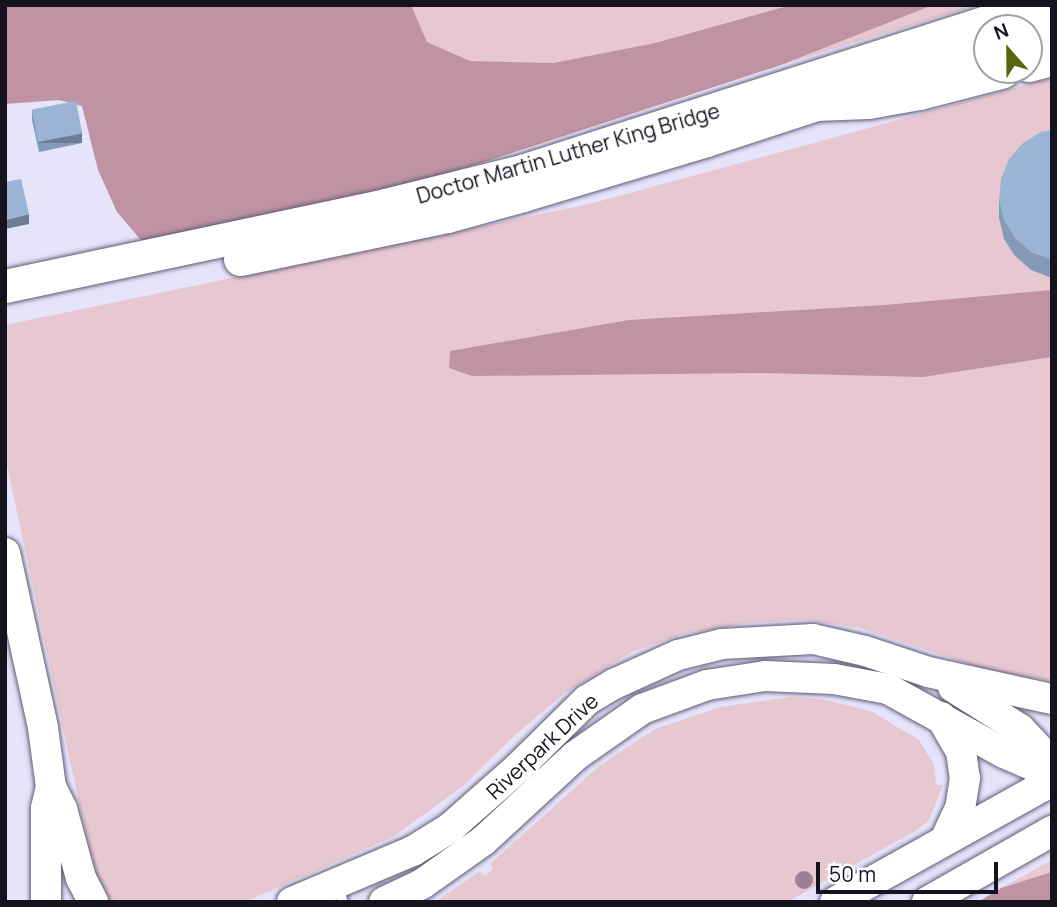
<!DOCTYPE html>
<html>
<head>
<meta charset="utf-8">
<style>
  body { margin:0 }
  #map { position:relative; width:1057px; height:907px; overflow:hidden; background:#e6e4fb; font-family:Manrope,sans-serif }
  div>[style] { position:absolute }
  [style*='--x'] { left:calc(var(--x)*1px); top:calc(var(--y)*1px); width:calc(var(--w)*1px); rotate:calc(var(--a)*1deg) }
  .green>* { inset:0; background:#e7c8d1 }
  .forest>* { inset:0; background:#bf93a1 }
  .roads { filter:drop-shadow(0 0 2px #5f5c75) drop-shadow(0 0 2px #5f5c75) }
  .lane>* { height:10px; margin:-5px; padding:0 5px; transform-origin:5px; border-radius:5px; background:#fff }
  .secondary>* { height:30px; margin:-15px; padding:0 15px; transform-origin:15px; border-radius:15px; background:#fff }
  .primary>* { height:33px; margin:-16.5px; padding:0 16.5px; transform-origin:16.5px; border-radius:16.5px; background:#fff }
  .highway>* { height:38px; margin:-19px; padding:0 19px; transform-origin:19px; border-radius:19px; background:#fff }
  .trees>* { width:18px; height:18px; margin:-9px; border-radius:50%; background:#9f7f95 }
  .wall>* { inset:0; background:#859ab7 }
  .shaded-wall>* { inset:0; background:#6c7d95; transform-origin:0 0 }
  .building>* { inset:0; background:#9bb3d5; transform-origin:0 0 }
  span { translate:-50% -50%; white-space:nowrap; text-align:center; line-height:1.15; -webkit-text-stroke:5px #fff; paint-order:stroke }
  .street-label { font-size:21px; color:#15141e }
  .frame { position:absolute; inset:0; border:7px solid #15141e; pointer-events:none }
  .north { position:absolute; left:973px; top:14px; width:70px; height:70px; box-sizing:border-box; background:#fff; border:2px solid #a1a1a5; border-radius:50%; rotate:339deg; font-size:19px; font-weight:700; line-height:28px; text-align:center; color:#15141e }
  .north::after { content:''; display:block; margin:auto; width:24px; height:32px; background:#56660f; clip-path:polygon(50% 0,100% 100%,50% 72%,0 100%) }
  .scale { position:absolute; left:816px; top:862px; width:182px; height:32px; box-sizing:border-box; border:4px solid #15141e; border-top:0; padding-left:9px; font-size:21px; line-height:24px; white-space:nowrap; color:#15141e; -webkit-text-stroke:5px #fff; paint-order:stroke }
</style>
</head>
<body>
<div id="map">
  <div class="green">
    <div style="clip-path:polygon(411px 5px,791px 5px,655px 43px,553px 63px,470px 62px,427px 42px)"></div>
    <div style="clip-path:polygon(933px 5px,978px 5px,781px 65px)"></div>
    <div style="clip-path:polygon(1052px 78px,1052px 681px,993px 672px,860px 628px,807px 620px,748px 623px,686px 633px,632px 652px,565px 693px,514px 736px,463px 786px,393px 837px,245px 902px,107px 900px,94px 873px,5px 456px,5px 325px,589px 204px)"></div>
    <div style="clip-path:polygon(791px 697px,822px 699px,871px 711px,919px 740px,934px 765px,936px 785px,943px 785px,929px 820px,917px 830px,787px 902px,435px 902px,480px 871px,485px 876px,493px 869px,490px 864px,599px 766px,655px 729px,720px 707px)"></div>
    <div style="clip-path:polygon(1052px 860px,1052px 872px,1001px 888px,1025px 875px)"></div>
  </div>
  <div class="forest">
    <div style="clip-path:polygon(5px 5px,411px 5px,427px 42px,470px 61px,553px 63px,655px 43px,791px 5px,933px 5px,781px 65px,383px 195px,146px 246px,117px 212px,98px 170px,82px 106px,59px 100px,5px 104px)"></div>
    <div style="clip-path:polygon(1052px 290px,1052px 357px,923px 377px,760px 373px,472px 376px,449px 368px,450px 351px,629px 320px,885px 305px)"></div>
    <div style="clip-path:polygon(1052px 872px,1052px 902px,978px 902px,1001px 888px)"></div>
  </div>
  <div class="roads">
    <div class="lane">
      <div style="--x:337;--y:885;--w:18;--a:71"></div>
    </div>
    <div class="secondary">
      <div style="--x:5;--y:553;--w:179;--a:77.7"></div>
      <div style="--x:43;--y:728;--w:60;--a:82.3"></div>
      <div style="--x:51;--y:787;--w:25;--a:63"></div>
      <div style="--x:62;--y:809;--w:72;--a:74.6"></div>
      <div style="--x:81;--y:878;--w:27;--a:63"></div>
      <div style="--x:953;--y:687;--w:79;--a:32.1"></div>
      <div style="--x:1020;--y:729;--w:47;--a:46.7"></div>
      <div style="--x:941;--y:717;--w:39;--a:60"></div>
      <div style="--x:961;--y:751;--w:27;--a:82"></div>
      <div style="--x:965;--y:778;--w:30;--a:99"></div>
      <div style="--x:960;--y:808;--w:35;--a:115"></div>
      <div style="--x:46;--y:902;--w:94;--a:-90"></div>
      <div style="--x:46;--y:808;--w:22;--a:-77"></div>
      <div style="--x:292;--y:902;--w:131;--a:-22.9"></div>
      <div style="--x:413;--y:851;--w:44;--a:-31.9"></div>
      <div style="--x:450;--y:828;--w:91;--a:-41.4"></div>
      <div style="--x:518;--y:768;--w:97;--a:-44.6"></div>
      <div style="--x:587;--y:700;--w:31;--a:-31"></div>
      <div style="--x:614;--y:684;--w:70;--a:-24.4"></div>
      <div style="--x:678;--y:655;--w:45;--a:-14"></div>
      <div style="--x:722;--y:644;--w:91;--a:-3.1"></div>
      <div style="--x:813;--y:639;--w:53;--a:13"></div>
      <div style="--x:865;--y:651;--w:66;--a:18.4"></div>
      <div style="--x:928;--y:672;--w:127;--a:12.3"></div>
      <div style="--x:384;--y:902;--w:42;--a:-25.3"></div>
      <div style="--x:422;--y:884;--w:75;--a:-35.2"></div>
      <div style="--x:483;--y:841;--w:125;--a:-42.7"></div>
      <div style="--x:575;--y:756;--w:82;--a:-35"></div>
      <div style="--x:642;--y:709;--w:69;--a:-20.3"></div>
      <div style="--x:707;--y:685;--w:59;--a:-8.8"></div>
      <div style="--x:765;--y:676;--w:69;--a:2.5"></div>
      <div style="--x:834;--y:679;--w:55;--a:10.5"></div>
      <div style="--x:888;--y:689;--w:132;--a:28.9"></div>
      <div style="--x:1004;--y:753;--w:52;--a:23.6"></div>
      <div style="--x:835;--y:902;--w:248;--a:-29.1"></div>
      <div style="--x:927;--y:902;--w:144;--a:-29.6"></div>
    </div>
    <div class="primary">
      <div style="--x:1029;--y:34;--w:24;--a:-17"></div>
      <div style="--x:240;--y:259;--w:211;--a:-11.7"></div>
      <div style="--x:447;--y:216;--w:79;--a:-15.4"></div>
      <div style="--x:523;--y:195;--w:191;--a:-16.7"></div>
      <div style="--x:706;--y:140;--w:296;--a:-18.1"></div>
      <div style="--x:5;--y:286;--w:389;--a:-12"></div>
      <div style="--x:385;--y:205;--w:144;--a:-14"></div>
      <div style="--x:525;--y:170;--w:540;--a:-17.8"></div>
    </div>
    <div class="highway">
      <div style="--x:1029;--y:63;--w:24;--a:-15"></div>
      <div style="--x:816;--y:102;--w:52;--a:-2.2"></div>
      <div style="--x:868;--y:100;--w:52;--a:-10"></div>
      <div style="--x:919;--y:91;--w:85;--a:-14.4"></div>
    </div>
  </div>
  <div class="trees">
    <div style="left:804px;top:880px"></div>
  </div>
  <div class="wall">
    <div style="clip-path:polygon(32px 110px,82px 143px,39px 152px,32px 120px)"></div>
    <div style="clip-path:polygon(1052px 130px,1052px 278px,1031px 270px,1015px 256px,1004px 239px,999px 218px,999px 200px)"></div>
  </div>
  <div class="shaded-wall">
    <div style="left:82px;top:133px;width:10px;height:44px;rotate:90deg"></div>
    <div style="clip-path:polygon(29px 214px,29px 224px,5px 229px,5px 220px)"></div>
  </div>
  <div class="building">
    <div style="left:76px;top:101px;width:33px;height:45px;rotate:79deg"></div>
    <div style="clip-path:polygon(1052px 130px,1052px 260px,1031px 252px,1015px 238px,1004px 220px,999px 200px,1001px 179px,1009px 159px,1023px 143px,1041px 132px)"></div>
    <div style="clip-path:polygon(21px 179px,29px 214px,5px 220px,5px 182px)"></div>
  </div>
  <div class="street-label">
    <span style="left:568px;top:153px;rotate:-16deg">Doctor Martin Luther King Bridge</span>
    <span style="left:542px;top:746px;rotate:-43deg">Riverpark Drive</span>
  </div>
  <div class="frame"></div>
  <div class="north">N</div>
  <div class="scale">50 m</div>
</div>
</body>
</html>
